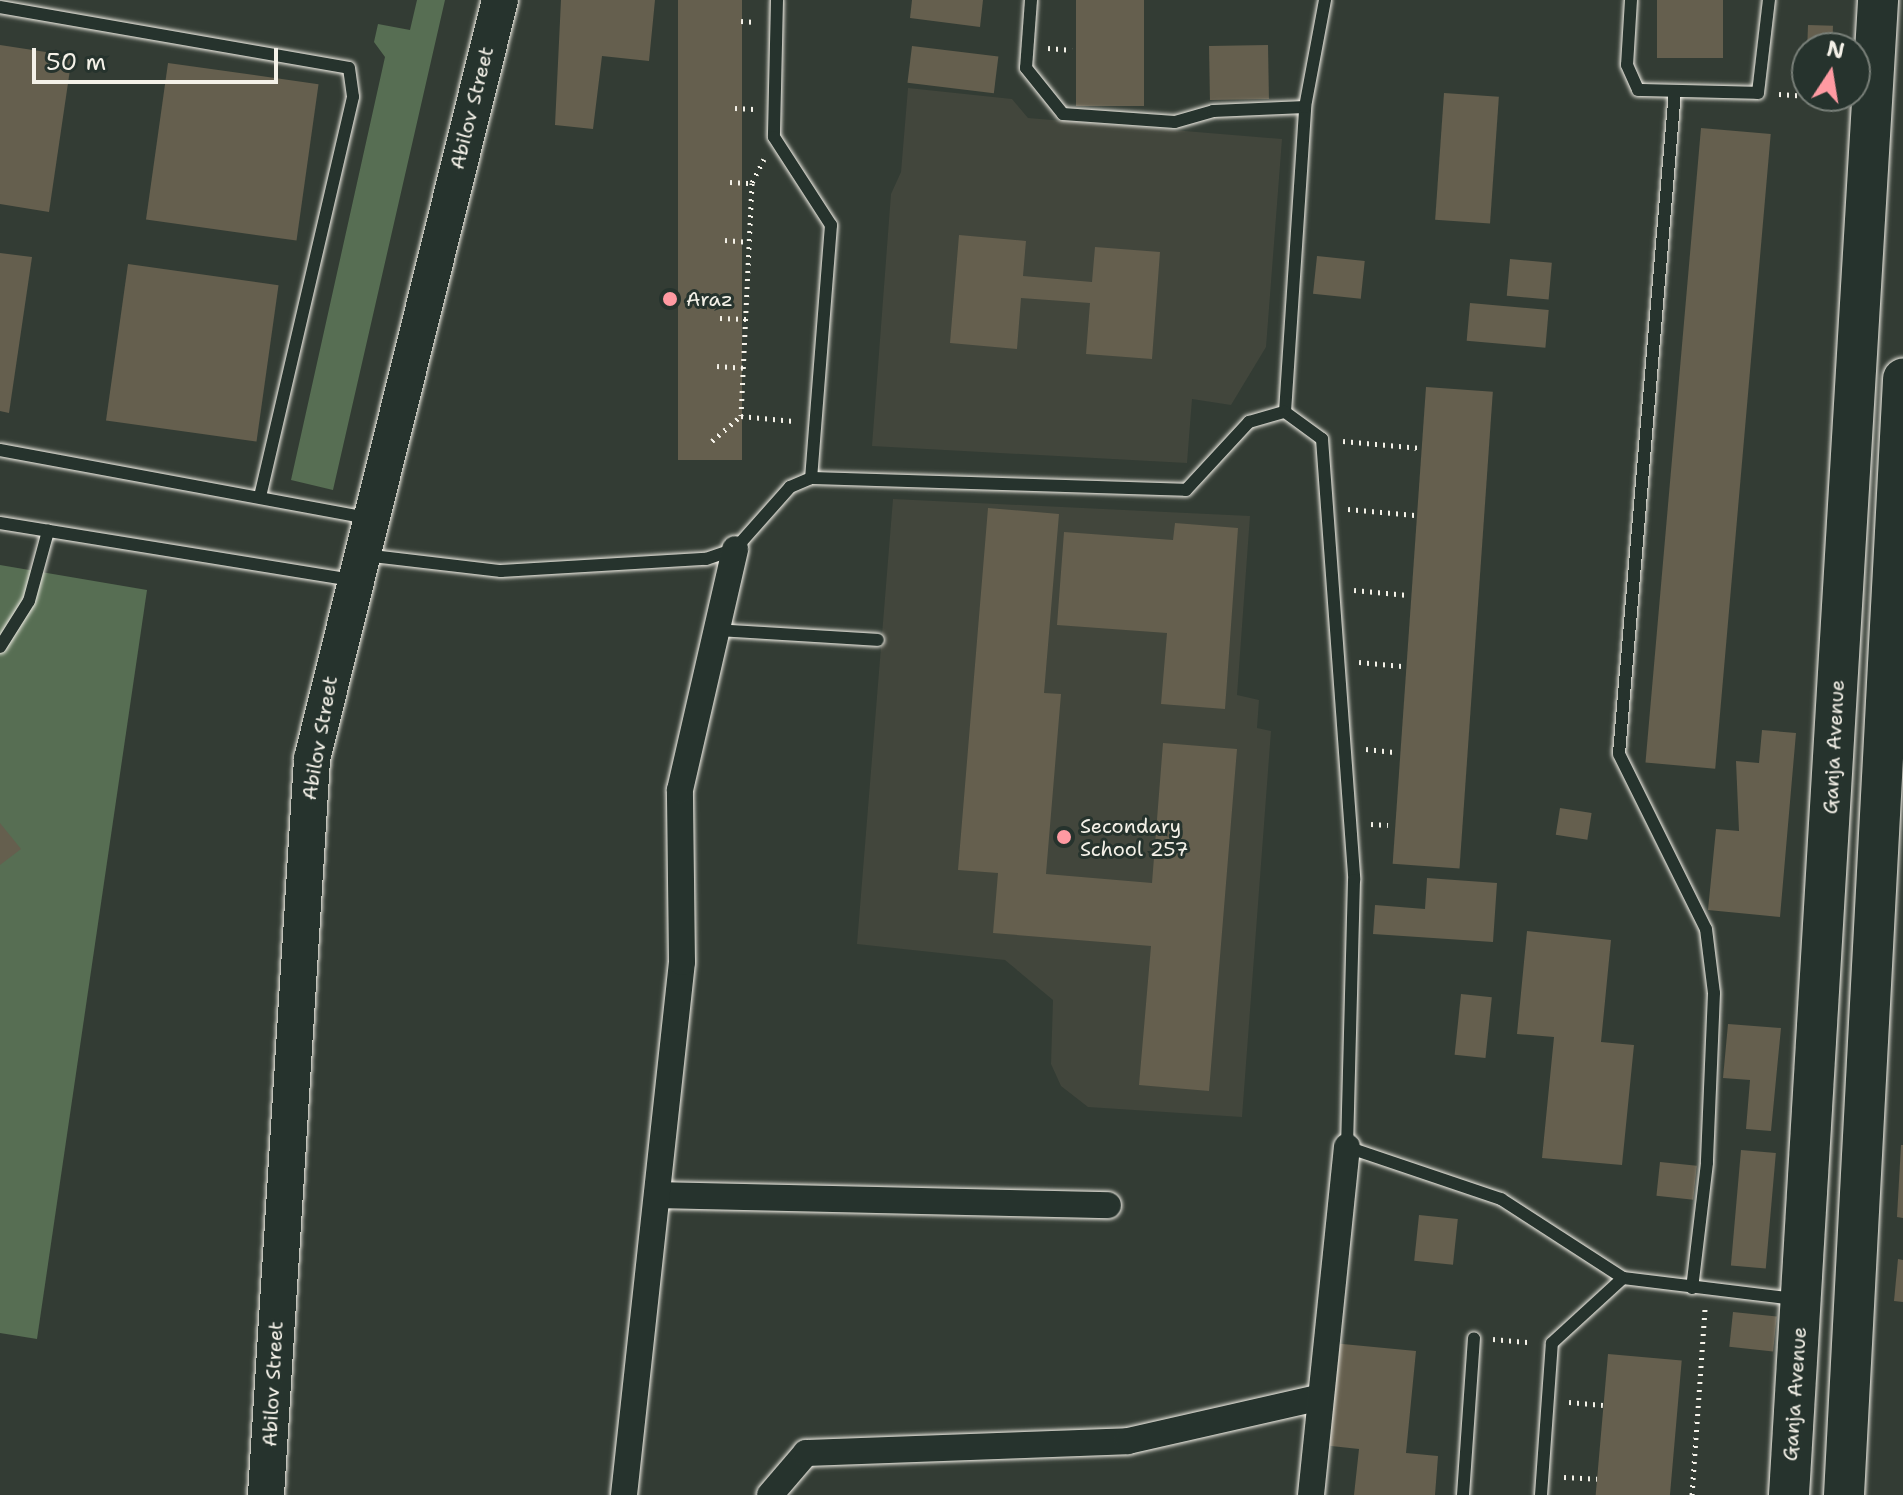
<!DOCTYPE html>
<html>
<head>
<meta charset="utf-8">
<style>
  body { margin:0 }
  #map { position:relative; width:1903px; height:1495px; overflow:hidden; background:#333c34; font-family:"Shantell Sans",sans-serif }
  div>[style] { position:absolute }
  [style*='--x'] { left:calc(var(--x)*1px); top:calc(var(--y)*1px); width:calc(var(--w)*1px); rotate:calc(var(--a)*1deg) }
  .built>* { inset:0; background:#42463c }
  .green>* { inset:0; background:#576e53 }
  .building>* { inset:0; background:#655f4e; transform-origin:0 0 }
  .path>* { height:5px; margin-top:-2.5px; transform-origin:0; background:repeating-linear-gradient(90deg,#f4f1e8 0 2px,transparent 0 8px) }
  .roads { filter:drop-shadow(0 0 2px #f4f1e8) drop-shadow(0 0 2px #f4f1e8) }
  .service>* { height:12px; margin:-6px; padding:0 6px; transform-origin:6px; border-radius:6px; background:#26332d }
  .minor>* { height:26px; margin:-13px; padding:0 13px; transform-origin:13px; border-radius:13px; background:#26332d }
  .secondary>* { height:36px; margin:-18px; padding:0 18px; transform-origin:18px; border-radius:18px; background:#26332d }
  .primary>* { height:40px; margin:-20px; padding:0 20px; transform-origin:20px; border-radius:20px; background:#26332d }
  .dots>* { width:22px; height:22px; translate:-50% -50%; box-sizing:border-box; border:4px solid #26332d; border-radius:50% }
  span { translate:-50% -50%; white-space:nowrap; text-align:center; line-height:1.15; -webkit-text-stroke:6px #26332d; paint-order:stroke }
  .street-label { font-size:20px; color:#f4f1e8 }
  .poi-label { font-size:20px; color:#f4f1e8 }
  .left { translate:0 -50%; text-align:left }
  .north { position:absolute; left:1791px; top:32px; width:80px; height:80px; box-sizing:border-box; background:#26332d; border:2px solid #787f78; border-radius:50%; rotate:12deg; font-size:22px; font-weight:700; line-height:32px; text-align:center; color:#f4f1e8 }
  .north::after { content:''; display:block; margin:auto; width:28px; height:36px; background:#ff9aa2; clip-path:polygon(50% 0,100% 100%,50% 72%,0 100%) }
  .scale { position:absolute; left:32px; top:48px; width:246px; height:36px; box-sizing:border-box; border:4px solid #f4f1e8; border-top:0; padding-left:10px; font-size:24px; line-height:28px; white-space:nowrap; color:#f4f1e8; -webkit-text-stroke:6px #26332d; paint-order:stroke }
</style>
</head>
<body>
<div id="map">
  <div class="built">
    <div style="clip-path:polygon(908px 88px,1012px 99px,1028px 118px,1282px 139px,1266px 347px,1231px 405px,1192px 399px,1187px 463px,872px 446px,891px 194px,901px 172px)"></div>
    <div style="clip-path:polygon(893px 499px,1250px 516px,1237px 695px,1259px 700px,1257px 728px,1271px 731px,1242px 1117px,1088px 1107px,1061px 1086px,1051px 1064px,1053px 1000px,1005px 960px,857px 944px)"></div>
  </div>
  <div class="green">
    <div style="clip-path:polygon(417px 0,445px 0,333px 490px,291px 480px,385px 57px,374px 42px,378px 24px,410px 30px)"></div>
    <div style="clip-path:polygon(0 565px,147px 590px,37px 1339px,0 1333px)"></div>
  </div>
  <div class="building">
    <div style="clip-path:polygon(561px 0,655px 0,649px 61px,602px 56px,593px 129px,555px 125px)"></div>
    <div style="left:678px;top:0;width:64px;height:460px"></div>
    <div style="clip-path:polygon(912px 0,983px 0,980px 27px,910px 18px)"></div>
    <div style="left:1076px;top:0;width:68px;height:106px"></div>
    <div style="left:1657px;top:0;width:66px;height:58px"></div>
    <div style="left:1808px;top:25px;width:25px;height:23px;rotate:2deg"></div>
    <div style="clip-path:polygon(0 45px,72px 56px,49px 212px,0 204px)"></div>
    <div style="left:1268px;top:45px;width:54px;height:59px;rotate:89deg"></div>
    <div style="left:912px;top:46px;width:87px;height:37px;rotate:7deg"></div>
    <div style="left:168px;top:63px;width:152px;height:158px;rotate:8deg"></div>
    <div style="left:1444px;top:93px;width:55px;height:127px;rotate:4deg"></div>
    <div style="left:1701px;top:128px;width:70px;height:637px;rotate:5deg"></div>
    <div style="clip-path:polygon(959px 235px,1026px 241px,1023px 276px,1092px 282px,1095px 247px,1160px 252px,1152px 359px,1086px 354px,1090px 303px,1021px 298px,1017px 349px,950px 343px)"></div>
    <div style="clip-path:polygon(0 253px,32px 257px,9px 413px,0 411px)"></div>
    <div style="left:1317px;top:256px;width:48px;height:38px;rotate:6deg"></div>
    <div style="left:1510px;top:259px;width:42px;height:37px;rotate:5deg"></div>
    <div style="left:128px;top:264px;width:152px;height:158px;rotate:8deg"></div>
    <div style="left:1470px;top:303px;width:79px;height:38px;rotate:5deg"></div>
    <div style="left:1426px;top:387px;width:67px;height:478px;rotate:4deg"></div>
    <div style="clip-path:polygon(988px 508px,1059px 514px,1044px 693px,1061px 694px,1046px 874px,1152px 883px,1163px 743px,1237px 749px,1209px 1091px,1139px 1085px,1151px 946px,993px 933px,998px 873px,958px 870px)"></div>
    <div style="clip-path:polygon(1175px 523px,1238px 528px,1225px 709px,1161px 704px,1167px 633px,1057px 625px,1064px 532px,1173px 540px)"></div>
    <div style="clip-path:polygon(1762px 730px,1796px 733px,1780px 917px,1708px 910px,1716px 829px,1739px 831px,1736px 761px,1759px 763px)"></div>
    <div style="left:1560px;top:808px;width:32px;height:27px;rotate:9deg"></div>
    <div style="clip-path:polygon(0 823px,21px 849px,0 865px)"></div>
    <div style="clip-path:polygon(1427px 878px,1497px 883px,1493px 942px,1373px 934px,1375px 905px,1425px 909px)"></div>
    <div style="clip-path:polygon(1527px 931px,1611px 940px,1601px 1042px,1634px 1045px,1622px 1165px,1542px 1158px,1554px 1037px,1517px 1034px)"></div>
    <div style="left:1461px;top:994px;width:31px;height:61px;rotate:6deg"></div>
    <div style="clip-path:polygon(1728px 1024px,1781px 1028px,1771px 1131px,1746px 1129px,1750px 1080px,1723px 1078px)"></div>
    <div style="clip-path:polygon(1901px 1145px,1903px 1145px,1903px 1218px,1897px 1217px)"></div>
    <div style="left:1741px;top:1150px;width:35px;height:116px;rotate:5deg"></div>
    <div style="left:1660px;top:1162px;width:37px;height:34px;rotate:6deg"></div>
    <div style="left:1419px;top:1215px;width:39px;height:46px;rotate:6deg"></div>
    <div style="clip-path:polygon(1898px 1259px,1903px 1260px,1903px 1302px,1894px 1301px)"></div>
    <div style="left:1733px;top:1312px;width:44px;height:35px;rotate:6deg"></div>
    <div style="clip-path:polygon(1332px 1343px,1416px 1351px,1406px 1453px,1438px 1456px,1435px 1495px,1354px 1495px,1359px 1449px,1322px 1445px)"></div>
    <div style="left:1608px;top:1354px;width:74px;height:142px;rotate:5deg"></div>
  </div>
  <div class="path">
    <div style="--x:741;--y:21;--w:15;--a:4"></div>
    <div style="--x:1048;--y:48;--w:24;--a:5"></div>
    <div style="--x:1779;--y:94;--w:58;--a:3.9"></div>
    <div style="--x:735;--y:108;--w:19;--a:3"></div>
    <div style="--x:764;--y:159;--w:27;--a:117"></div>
    <div style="--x:752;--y:183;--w:233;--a:92.7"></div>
    <div style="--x:741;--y:416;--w:53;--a:5.4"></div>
    <div style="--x:730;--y:182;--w:22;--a:3"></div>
    <div style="--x:725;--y:240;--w:24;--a:5"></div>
    <div style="--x:720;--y:318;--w:26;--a:2"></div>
    <div style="--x:717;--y:366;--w:26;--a:4"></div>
    <div style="--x:712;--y:441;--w:38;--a:-41"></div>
    <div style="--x:1343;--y:441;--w:78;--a:5.1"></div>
    <div style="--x:1348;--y:509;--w:67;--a:5.1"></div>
    <div style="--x:1354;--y:590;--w:54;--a:5.3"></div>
    <div style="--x:1359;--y:662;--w:43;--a:5.3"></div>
    <div style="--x:1366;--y:749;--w:28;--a:6"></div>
    <div style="--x:1371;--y:824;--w:17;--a:3"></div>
    <div style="--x:1493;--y:1339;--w:38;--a:5"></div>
    <div style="--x:1569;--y:1402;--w:34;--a:5"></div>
    <div style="--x:1564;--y:1477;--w:33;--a:3"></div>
    <div style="--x:1692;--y:1495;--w:187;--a:-86"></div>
  </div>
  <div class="roads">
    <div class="service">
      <div style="--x:777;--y:0;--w:137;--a:91.3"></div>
      <div style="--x:774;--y:137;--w:105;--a:57.1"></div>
      <div style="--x:831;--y:225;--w:254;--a:94.5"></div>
      <div style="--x:1031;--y:0;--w:68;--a:94.2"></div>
      <div style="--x:1026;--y:68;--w:59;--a:51.2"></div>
      <div style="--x:1063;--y:114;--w:112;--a:4.1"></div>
      <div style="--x:1175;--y:122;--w:40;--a:-16"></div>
      <div style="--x:1213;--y:111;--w:92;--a:-2.5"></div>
      <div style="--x:1631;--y:0;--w:65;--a:93.5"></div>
      <div style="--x:1627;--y:65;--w:27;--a:66"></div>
      <div style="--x:1638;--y:90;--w:120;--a:1.4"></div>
      <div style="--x:1758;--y:93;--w:94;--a:-83.3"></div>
      <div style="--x:0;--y:7;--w:354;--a:9.9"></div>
      <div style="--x:349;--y:68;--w:29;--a:82"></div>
      <div style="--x:353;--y:97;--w:410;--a:103.1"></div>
      <div style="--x:1675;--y:91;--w:665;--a:94.83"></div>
      <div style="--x:1619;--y:754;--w:195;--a:63.6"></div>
      <div style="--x:1706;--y:929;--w:64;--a:82.9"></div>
      <div style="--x:1714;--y:993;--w:170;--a:92.4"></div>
      <div style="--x:1707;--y:1163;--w:126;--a:96.8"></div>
      <div style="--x:1285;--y:412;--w:46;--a:36.1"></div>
      <div style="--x:1322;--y:439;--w:442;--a:85.8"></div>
      <div style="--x:1354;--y:880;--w:267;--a:91.5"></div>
      <div style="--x:1347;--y:1147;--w:163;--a:18.7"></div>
      <div style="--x:1501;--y:1199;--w:145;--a:32.9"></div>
      <div style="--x:1623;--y:1278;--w:173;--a:7"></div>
      <div style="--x:1285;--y:412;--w:306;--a:-86.2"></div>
      <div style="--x:1305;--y:107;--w:109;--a:-79.4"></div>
      <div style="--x:0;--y:450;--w:373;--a:10.5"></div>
      <div style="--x:0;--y:523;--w:358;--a:9.2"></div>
      <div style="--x:364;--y:555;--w:138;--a:6.7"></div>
      <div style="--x:501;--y:571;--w:205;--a:-3.4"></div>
      <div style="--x:706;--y:559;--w:31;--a:-19"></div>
      <div style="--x:735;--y:549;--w:83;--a:-48.4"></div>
      <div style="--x:790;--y:487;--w:23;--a:-23"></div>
      <div style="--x:811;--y:478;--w:375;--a:1.8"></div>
      <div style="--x:1186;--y:490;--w:93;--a:-47.2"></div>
      <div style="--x:1249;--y:422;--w:37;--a:-16"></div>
      <div style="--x:716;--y:630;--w:162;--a:3.5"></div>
      <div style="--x:0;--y:647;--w:54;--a:-57.8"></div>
      <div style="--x:29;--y:601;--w:73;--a:-74.8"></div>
      <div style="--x:1463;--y:1495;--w:157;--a:-86"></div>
      <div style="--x:1541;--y:1495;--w:152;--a:-85.9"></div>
      <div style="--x:1552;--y:1343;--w:96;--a:-42.5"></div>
    </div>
    <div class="minor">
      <div style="--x:657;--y:1195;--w:451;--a:1.3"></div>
      <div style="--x:624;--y:1495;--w:536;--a:-83.79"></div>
      <div style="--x:682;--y:962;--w:172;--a:-90.7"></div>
      <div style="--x:680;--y:790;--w:247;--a:-77.1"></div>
      <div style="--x:770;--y:1495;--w:55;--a:-49.4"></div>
      <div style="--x:806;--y:1453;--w:322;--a:-2.1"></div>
      <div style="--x:1128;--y:1441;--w:194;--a:-12.8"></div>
      <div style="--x:1311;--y:1495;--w:350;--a:-84.1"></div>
    </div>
    <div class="secondary">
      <div style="--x:266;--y:1495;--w:737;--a:-86.42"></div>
      <div style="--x:312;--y:759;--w:782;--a:-76.09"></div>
    </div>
    <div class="primary">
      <div style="--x:1789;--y:1495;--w:1498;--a:-86.59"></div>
      <div style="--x:1844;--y:1495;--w:1118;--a:-86.97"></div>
    </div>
  </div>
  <div class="dots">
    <div style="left:670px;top:299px;background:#ff9aa2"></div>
    <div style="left:1064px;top:837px;background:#ff9aa2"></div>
  </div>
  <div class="street-label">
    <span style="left:472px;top:108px;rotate:-76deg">Abilov Street</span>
    <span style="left:320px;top:738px;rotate:-80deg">Abilov Street</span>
    <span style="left:1834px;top:747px;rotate:-87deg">Ganja Avenue</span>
    <span style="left:273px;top:1384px;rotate:-87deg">Abilov Street</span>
    <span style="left:1795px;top:1394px;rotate:-86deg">Ganja Avenue</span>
  </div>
  <div class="poi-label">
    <span class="left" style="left:686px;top:299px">Araz</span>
    <span class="left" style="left:1080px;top:838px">Secondary<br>School 257</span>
  </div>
  <div class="north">N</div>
  <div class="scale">50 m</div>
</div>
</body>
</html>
